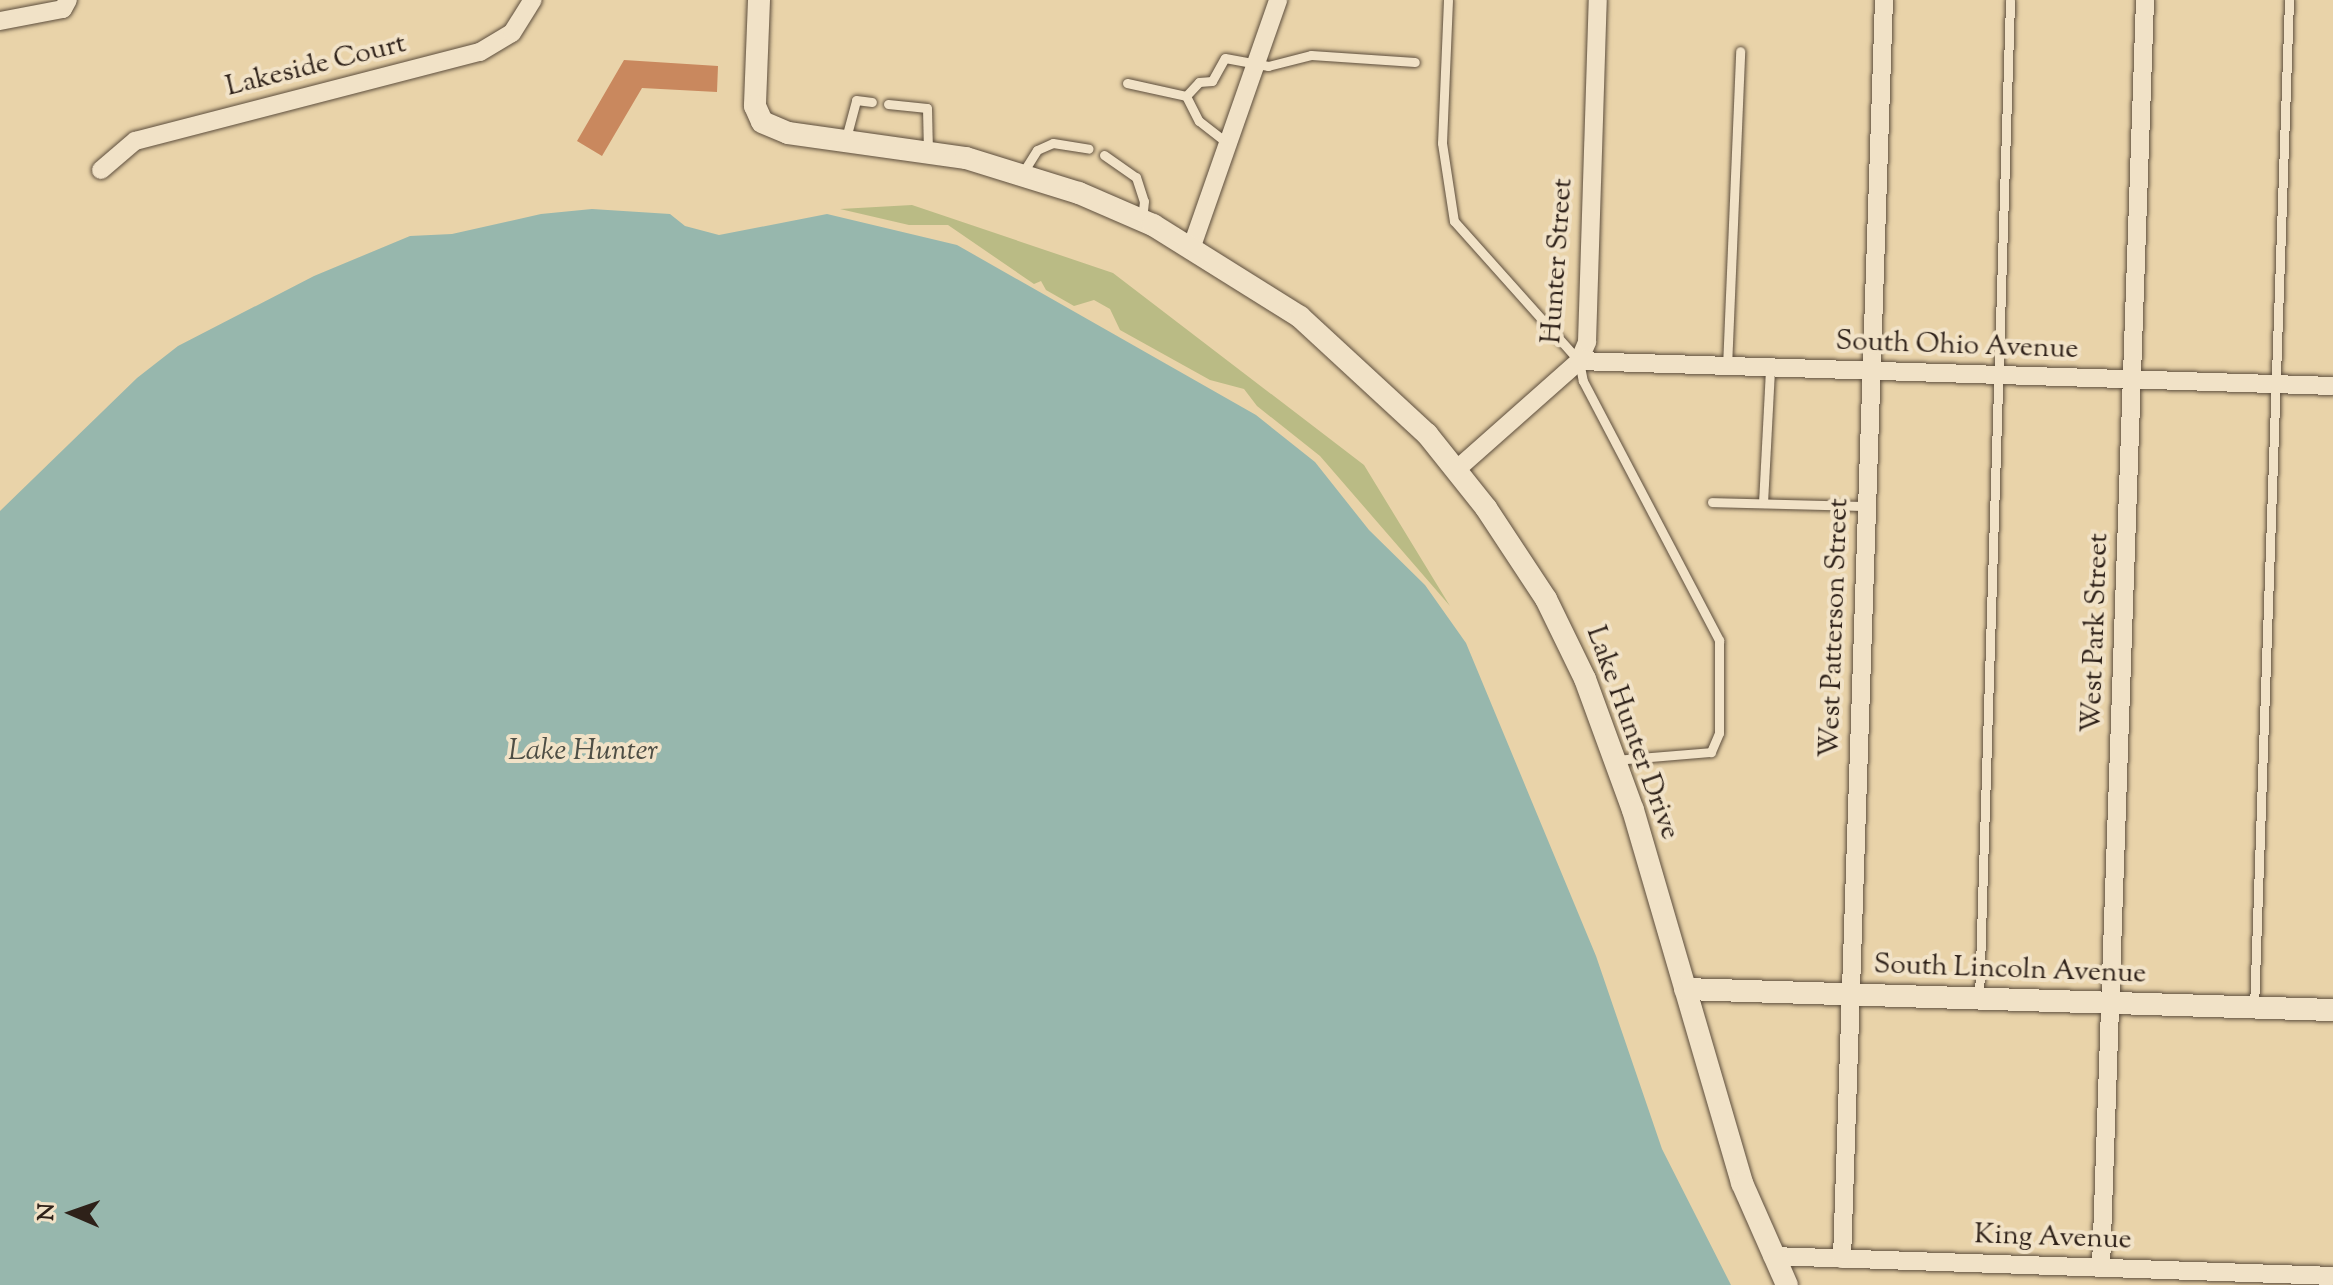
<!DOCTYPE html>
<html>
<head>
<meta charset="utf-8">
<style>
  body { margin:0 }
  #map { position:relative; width:2333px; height:1285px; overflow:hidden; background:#e9d3a9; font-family:"Sorts Mill Goudy",serif }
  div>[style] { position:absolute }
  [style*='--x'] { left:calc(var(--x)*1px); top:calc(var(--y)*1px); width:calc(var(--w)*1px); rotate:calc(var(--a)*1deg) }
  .green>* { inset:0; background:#babb85 }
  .water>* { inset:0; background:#97b7ad }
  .building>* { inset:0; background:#c9885e }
  .roads { filter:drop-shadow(0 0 2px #5d4e3d) drop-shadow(0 0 2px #5d4e3d) }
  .service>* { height:9px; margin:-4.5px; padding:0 4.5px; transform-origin:4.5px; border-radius:4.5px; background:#f1e2c7 }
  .minor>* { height:18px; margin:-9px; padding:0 9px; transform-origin:9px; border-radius:9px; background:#f1e2c7 }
  .tertiary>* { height:22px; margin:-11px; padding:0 11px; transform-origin:11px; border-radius:11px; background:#f1e2c7 }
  span { translate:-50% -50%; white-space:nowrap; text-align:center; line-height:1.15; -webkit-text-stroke:8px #f1e2c7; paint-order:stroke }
  .street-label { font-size:28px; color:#2e2119 }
  .water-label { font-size:30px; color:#4e4e45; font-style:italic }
  .north { position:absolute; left:32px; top:1173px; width:80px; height:80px; -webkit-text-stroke:6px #f1e2c7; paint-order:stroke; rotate:272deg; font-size:22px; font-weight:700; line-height:32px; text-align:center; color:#2e2119 }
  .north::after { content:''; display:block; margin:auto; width:28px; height:36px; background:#2e2119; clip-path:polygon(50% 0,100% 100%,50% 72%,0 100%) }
</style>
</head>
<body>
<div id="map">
  <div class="green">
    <div style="clip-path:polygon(912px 205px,1113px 273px,1364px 465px,1450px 606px,1320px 456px,1257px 406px,1244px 389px,1210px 380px,1120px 330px,1110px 309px,1094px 300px,1074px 306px,1046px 290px,1041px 281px,1034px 284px,948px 225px,909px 225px,840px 209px)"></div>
  </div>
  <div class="water">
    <div style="clip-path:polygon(592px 209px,670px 214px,685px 226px,719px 235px,827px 214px,957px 245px,1256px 415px,1315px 462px,1369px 530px,1425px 585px,1466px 643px,1596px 956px,1662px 1149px,1731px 1285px,0 1285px,0 511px,137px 378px,178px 346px,314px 276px,410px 236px,452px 234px,541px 214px)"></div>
  </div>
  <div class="building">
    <div style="clip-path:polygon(624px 60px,718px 66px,717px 92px,642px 88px,602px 156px,577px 141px)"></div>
  </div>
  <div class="roads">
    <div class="service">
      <div style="--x:1448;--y:0;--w:143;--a:92.4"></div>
      <div style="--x:1442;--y:143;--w:79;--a:81.3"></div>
      <div style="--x:1454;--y:221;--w:188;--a:48.2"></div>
      <div style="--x:1579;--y:361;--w:20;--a:79"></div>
      <div style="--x:1583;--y:381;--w:293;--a:62.3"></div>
      <div style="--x:1719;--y:640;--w:93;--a:90"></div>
      <div style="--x:1719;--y:733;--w:21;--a:113"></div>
      <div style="--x:1711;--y:752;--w:95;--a:175.2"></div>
      <div style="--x:1127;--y:83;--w:60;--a:12.4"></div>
      <div style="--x:1186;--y:96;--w:19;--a:-47"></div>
      <div style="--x:1199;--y:82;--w:13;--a:-4"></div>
      <div style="--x:1212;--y:81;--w:26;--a:-61"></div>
      <div style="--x:1225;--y:58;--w:44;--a:10.5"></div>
      <div style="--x:1268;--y:66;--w:44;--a:-14.3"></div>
      <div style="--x:1311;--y:55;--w:104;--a:3.9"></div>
      <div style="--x:1186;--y:96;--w:28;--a:63"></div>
      <div style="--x:1199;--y:121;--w:37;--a:38"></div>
      <div style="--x:888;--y:104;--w:39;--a:6"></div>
      <div style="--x:927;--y:108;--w:43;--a:88.7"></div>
      <div style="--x:846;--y:138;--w:39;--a:-75"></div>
      <div style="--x:856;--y:100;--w:16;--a:7"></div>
      <div style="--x:1104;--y:155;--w:39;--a:35"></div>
      <div style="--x:1136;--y:177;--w:25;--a:72"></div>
      <div style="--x:1144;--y:201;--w:19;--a:96"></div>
      <div style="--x:1022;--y:174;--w:28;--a:-58"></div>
      <div style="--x:1037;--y:150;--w:17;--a:-24"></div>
      <div style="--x:1053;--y:143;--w:36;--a:9"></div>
      <div style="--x:1727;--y:367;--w:316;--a:-87.6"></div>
      <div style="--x:1712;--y:502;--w:156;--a:1.5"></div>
      <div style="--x:1763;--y:503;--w:134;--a:-87"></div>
      <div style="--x:1979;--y:999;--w:999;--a:-88.22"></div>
      <div style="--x:2254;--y:1008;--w:1009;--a:-88.01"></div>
    </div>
    <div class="minor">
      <div style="--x:0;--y:21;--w:64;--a:-10.8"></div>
      <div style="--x:63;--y:9;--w:10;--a:-61"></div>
      <div style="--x:101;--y:170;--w:45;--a:-40.5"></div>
      <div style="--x:135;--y:141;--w:356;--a:-14.5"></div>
      <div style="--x:480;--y:52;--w:37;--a:-31"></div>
      <div style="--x:512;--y:33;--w:39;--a:-58"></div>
      <div style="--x:1192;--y:246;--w:261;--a:-70.7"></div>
      <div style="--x:1579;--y:361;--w:754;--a:1.9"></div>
      <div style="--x:1456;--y:470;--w:164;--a:-41.5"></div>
      <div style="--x:1579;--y:361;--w:21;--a:-67"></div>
      <div style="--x:1587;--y:342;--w:342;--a:-88.2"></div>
      <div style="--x:1772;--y:1256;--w:561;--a:2.04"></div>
      <div style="--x:1842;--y:1259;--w:1260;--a:-88.09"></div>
      <div style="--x:2101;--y:1267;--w:1268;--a:-88.01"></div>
    </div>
    <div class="tertiary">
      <div style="--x:759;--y:0;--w:106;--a:92.2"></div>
      <div style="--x:755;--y:106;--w:17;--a:66"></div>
      <div style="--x:762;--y:122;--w:28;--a:23"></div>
      <div style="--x:788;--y:133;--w:180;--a:8"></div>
      <div style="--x:966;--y:158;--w:118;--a:17.2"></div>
      <div style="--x:1079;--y:193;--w:81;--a:23.4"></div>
      <div style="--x:1153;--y:225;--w:173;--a:32"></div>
      <div style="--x:1300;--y:317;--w:173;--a:42.7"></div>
      <div style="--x:1427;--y:434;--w:95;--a:51.4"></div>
      <div style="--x:1486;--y:508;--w:109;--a:56.6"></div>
      <div style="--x:1546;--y:599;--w:89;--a:64"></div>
      <div style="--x:1585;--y:679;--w:140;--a:69.9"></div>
      <div style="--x:1633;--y:810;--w:389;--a:73.7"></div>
      <div style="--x:1742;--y:1183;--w:111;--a:66.2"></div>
      <div style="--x:1685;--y:989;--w:648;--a:1.86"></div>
    </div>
  </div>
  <div class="street-label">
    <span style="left:316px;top:66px;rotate:-14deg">Lakeside Court</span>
    <span style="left:1558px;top:261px;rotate:-86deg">Hunter Street</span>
    <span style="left:1957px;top:346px;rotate:2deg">South Ohio Avenue</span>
    <span style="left:1835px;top:628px;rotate:-88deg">West Patterson Street</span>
    <span style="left:2096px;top:633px;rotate:-88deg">West Park Street</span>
    <span style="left:1632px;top:733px;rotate:70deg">Lake Hunter Drive</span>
    <span style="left:2010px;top:970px;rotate:2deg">South Lincoln Avenue</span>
    <span style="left:2053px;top:1238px;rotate:2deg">King Avenue</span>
  </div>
  <div class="water-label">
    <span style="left:583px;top:752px">Lake Hunter</span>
  </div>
  <div class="north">N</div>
</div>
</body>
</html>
